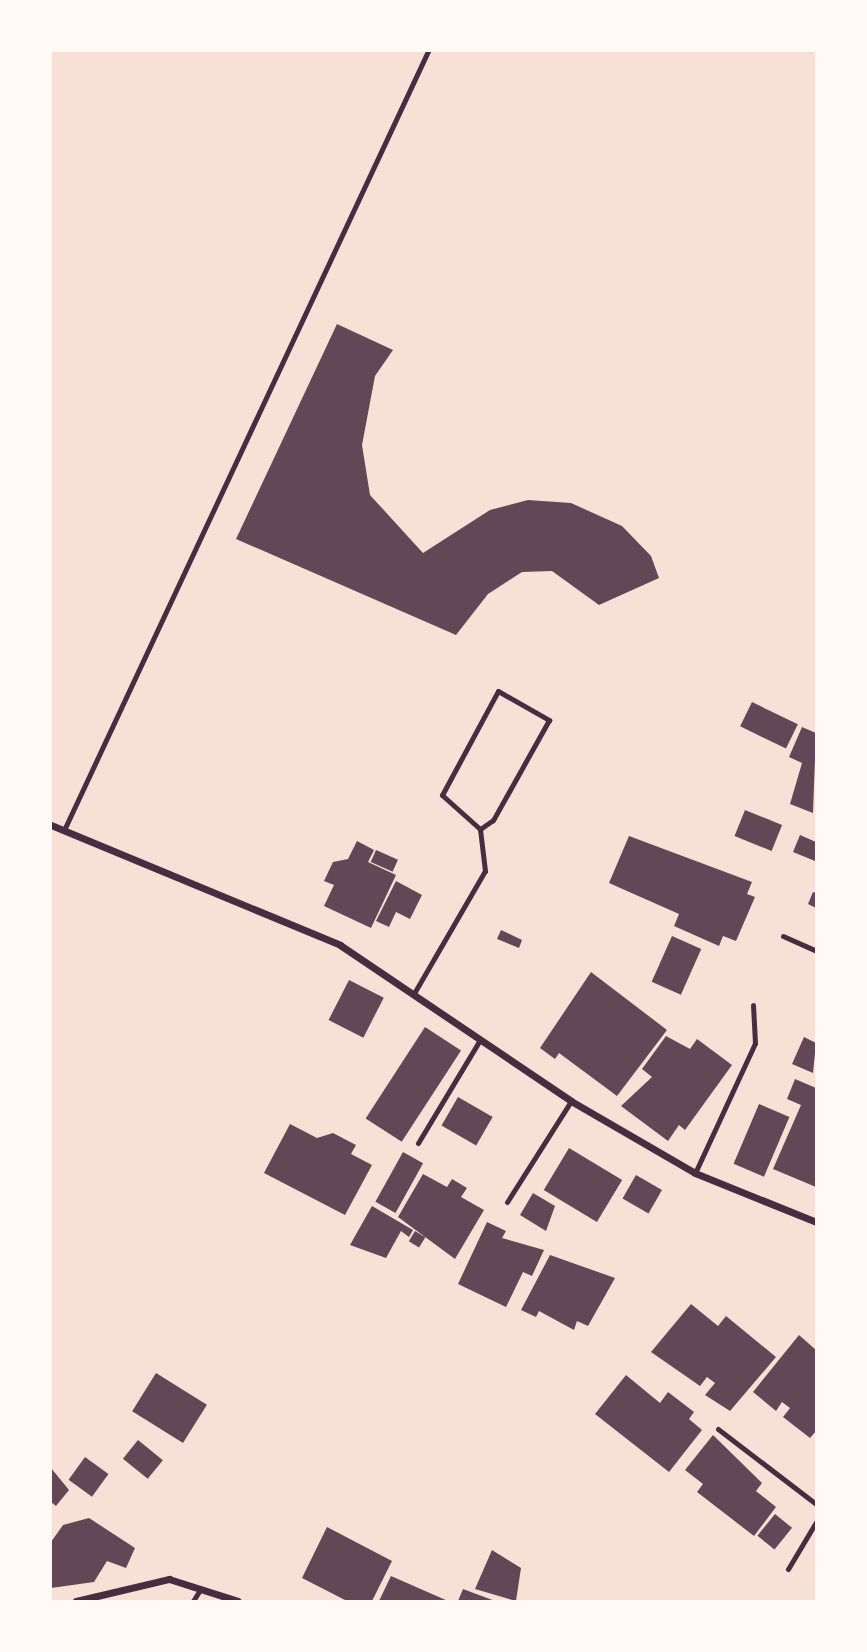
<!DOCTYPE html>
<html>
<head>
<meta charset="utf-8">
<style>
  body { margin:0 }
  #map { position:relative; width:867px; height:1652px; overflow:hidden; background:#f7e1d7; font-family:"Archivo Narrow",sans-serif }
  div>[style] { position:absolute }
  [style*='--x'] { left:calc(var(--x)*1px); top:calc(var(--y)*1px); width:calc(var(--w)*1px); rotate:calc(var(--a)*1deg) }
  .building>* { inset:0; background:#644757; transform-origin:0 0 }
  .service>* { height:5px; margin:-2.5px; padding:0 2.5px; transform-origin:2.5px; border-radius:2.5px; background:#4a2c40 }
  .minor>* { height:7px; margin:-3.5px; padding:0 3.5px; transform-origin:3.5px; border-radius:3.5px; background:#4a2c40 }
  span { translate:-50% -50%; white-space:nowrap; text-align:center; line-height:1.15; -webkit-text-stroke:7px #fffaf5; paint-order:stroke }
  .frame { position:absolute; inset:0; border:52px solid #fffaf5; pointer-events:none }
</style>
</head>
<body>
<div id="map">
  <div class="building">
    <div style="clip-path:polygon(337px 324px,393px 350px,375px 376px,362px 445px,370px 495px,423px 553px,490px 510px,528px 500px,571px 503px,622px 526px,651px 556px,659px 578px,599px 605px,552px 571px,522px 572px,488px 594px,456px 635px,236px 539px)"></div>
    <div style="left:752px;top:702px;width:51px;height:27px;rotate:26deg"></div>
    <div style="clip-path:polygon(802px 727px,816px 733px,813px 813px,790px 804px,802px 763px,789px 757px)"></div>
    <div style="left:745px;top:810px;width:40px;height:28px;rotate:22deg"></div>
    <div style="clip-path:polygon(800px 835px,816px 842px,815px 861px,793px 852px)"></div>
    <div style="clip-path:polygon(629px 836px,752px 882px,747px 894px,755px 897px,736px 941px,723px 936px,719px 946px,674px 926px,679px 914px,609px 883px)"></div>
    <div style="clip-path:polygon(357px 841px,374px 850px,368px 862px,396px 875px,371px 928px,324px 906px,334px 885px,324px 881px,333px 862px,348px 859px)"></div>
    <div style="left:376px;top:850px;width:24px;height:13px;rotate:24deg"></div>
    <div style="clip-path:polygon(396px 881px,422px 895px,410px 919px,396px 912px,389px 927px,376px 921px)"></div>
    <div style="clip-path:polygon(813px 892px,816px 893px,816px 908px,808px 904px)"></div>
    <div style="clip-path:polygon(501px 930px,522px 940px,519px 948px,497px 939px)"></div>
    <div style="left:672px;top:936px;width:32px;height:50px;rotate:24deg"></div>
    <div style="clip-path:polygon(591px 972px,667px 1030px,617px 1096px,559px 1053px,555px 1059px,540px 1048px)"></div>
    <div style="left:349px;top:980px;width:39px;height:45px;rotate:27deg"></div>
    <div style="left:425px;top:1027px;width:43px;height:109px;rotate:33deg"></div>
    <div style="clip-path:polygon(666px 1036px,690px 1049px,697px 1039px,732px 1065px,685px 1130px,679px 1125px,668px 1141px,621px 1106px,652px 1077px,642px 1069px)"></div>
    <div style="clip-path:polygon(804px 1037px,816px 1043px,813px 1073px,792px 1064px)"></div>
    <div style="clip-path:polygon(795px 1079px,816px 1088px,816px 1187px,773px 1169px,801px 1105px,787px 1099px)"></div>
    <div style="left:458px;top:1097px;width:40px;height:33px;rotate:30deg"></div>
    <div style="left:759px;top:1104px;width:33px;height:65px;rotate:23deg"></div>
    <div style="clip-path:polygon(290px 1124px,317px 1138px,333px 1133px,356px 1145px,351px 1154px,372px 1165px,345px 1215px,264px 1173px)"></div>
    <div style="left:569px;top:1148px;width:62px;height:49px;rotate:31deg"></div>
    <div style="left:403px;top:1152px;width:23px;height:57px;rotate:29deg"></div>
    <div style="clip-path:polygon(423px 1174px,447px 1187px,452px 1179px,467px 1188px,461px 1197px,484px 1210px,455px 1259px,398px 1217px)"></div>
    <div style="left:636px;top:1175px;width:30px;height:27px;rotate:30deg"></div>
    <div style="clip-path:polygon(533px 1193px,555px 1206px,546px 1231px,520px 1215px)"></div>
    <div style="clip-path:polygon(372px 1206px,413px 1230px,409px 1237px,401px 1231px,386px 1258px,350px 1245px)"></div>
    <div style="clip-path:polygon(487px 1222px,506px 1231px,502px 1238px,544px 1250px,532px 1276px,523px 1272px,506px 1307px,458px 1284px)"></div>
    <div style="left:415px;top:1231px;width:12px;height:12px;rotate:31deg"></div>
    <div style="clip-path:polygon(550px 1255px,615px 1278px,588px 1326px,577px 1321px,574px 1330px,539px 1311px,536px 1317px,521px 1310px)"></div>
    <div style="clip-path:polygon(691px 1304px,718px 1326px,726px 1316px,776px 1357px,730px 1411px,705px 1395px,715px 1383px,707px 1377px,700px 1386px,651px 1352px)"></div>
    <div style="clip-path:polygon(799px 1335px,816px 1350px,816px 1431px,810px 1438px,783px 1417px,790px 1408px,782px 1402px,776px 1411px,753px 1392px)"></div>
    <div style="left:156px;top:1373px;width:60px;height:45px;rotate:32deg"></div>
    <div style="clip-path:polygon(626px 1375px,660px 1403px,668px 1392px,694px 1412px,689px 1419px,702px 1430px,669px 1472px,595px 1414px)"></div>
    <div style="clip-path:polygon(713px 1435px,762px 1483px,756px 1491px,776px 1507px,754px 1536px,697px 1492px,703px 1484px,685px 1470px)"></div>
    <div style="left:138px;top:1440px;width:32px;height:24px;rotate:39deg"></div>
    <div style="left:85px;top:1457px;width:29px;height:28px;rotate:36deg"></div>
    <div style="clip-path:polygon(51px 1468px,69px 1490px,56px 1506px,51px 1502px)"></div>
    <div style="left:775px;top:1514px;width:22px;height:28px;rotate:39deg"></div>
    <div style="clip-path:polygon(89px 1518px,135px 1548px,126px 1568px,107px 1561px,94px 1582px,51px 1588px,51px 1542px,63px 1525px)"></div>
    <div style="clip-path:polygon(327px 1527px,392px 1561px,372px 1601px,347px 1601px,302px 1578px)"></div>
    <div style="clip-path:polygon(492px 1550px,521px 1568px,516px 1601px,475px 1589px)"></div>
    <div style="clip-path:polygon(391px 1576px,448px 1601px,379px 1601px)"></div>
    <div style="clip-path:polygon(463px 1589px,495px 1601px,458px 1601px)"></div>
  </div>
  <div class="service">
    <div style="--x:64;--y:830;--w:860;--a:-64.95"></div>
    <div style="--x:783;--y:936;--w:36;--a:24"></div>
    <div style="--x:413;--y:995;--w:143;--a:-59.9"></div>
    <div style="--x:485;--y:871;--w:42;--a:-96.8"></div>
    <div style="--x:480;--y:829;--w:51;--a:-138.2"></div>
    <div style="--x:442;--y:795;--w:118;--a:-61.7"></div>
    <div style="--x:498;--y:691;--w:59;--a:29.6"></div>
    <div style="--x:549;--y:720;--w:115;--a:119.2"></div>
    <div style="--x:493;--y:820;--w:16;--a:145"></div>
    <div style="--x:418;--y:1143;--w:120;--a:-59"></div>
    <div style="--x:695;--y:1173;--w:143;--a:-65.2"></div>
    <div style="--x:755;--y:1043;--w:38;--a:-93"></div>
    <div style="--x:507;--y:1202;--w:120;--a:-57.6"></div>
    <div style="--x:718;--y:1429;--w:123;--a:37.4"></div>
    <div style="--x:788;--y:1569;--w:55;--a:-59.2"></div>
    <div style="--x:193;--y:1601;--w:15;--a:-58"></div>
  </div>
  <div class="minor">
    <div style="--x:51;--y:825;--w:313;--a:22.5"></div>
    <div style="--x:340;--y:945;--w:279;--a:34"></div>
    <div style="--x:571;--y:1101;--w:143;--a:30.1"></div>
    <div style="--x:695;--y:1173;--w:131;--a:22"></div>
    <div style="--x:76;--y:1601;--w:96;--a:-13.3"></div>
    <div style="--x:169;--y:1579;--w:72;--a:17.7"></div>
  </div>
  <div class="frame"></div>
</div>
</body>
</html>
